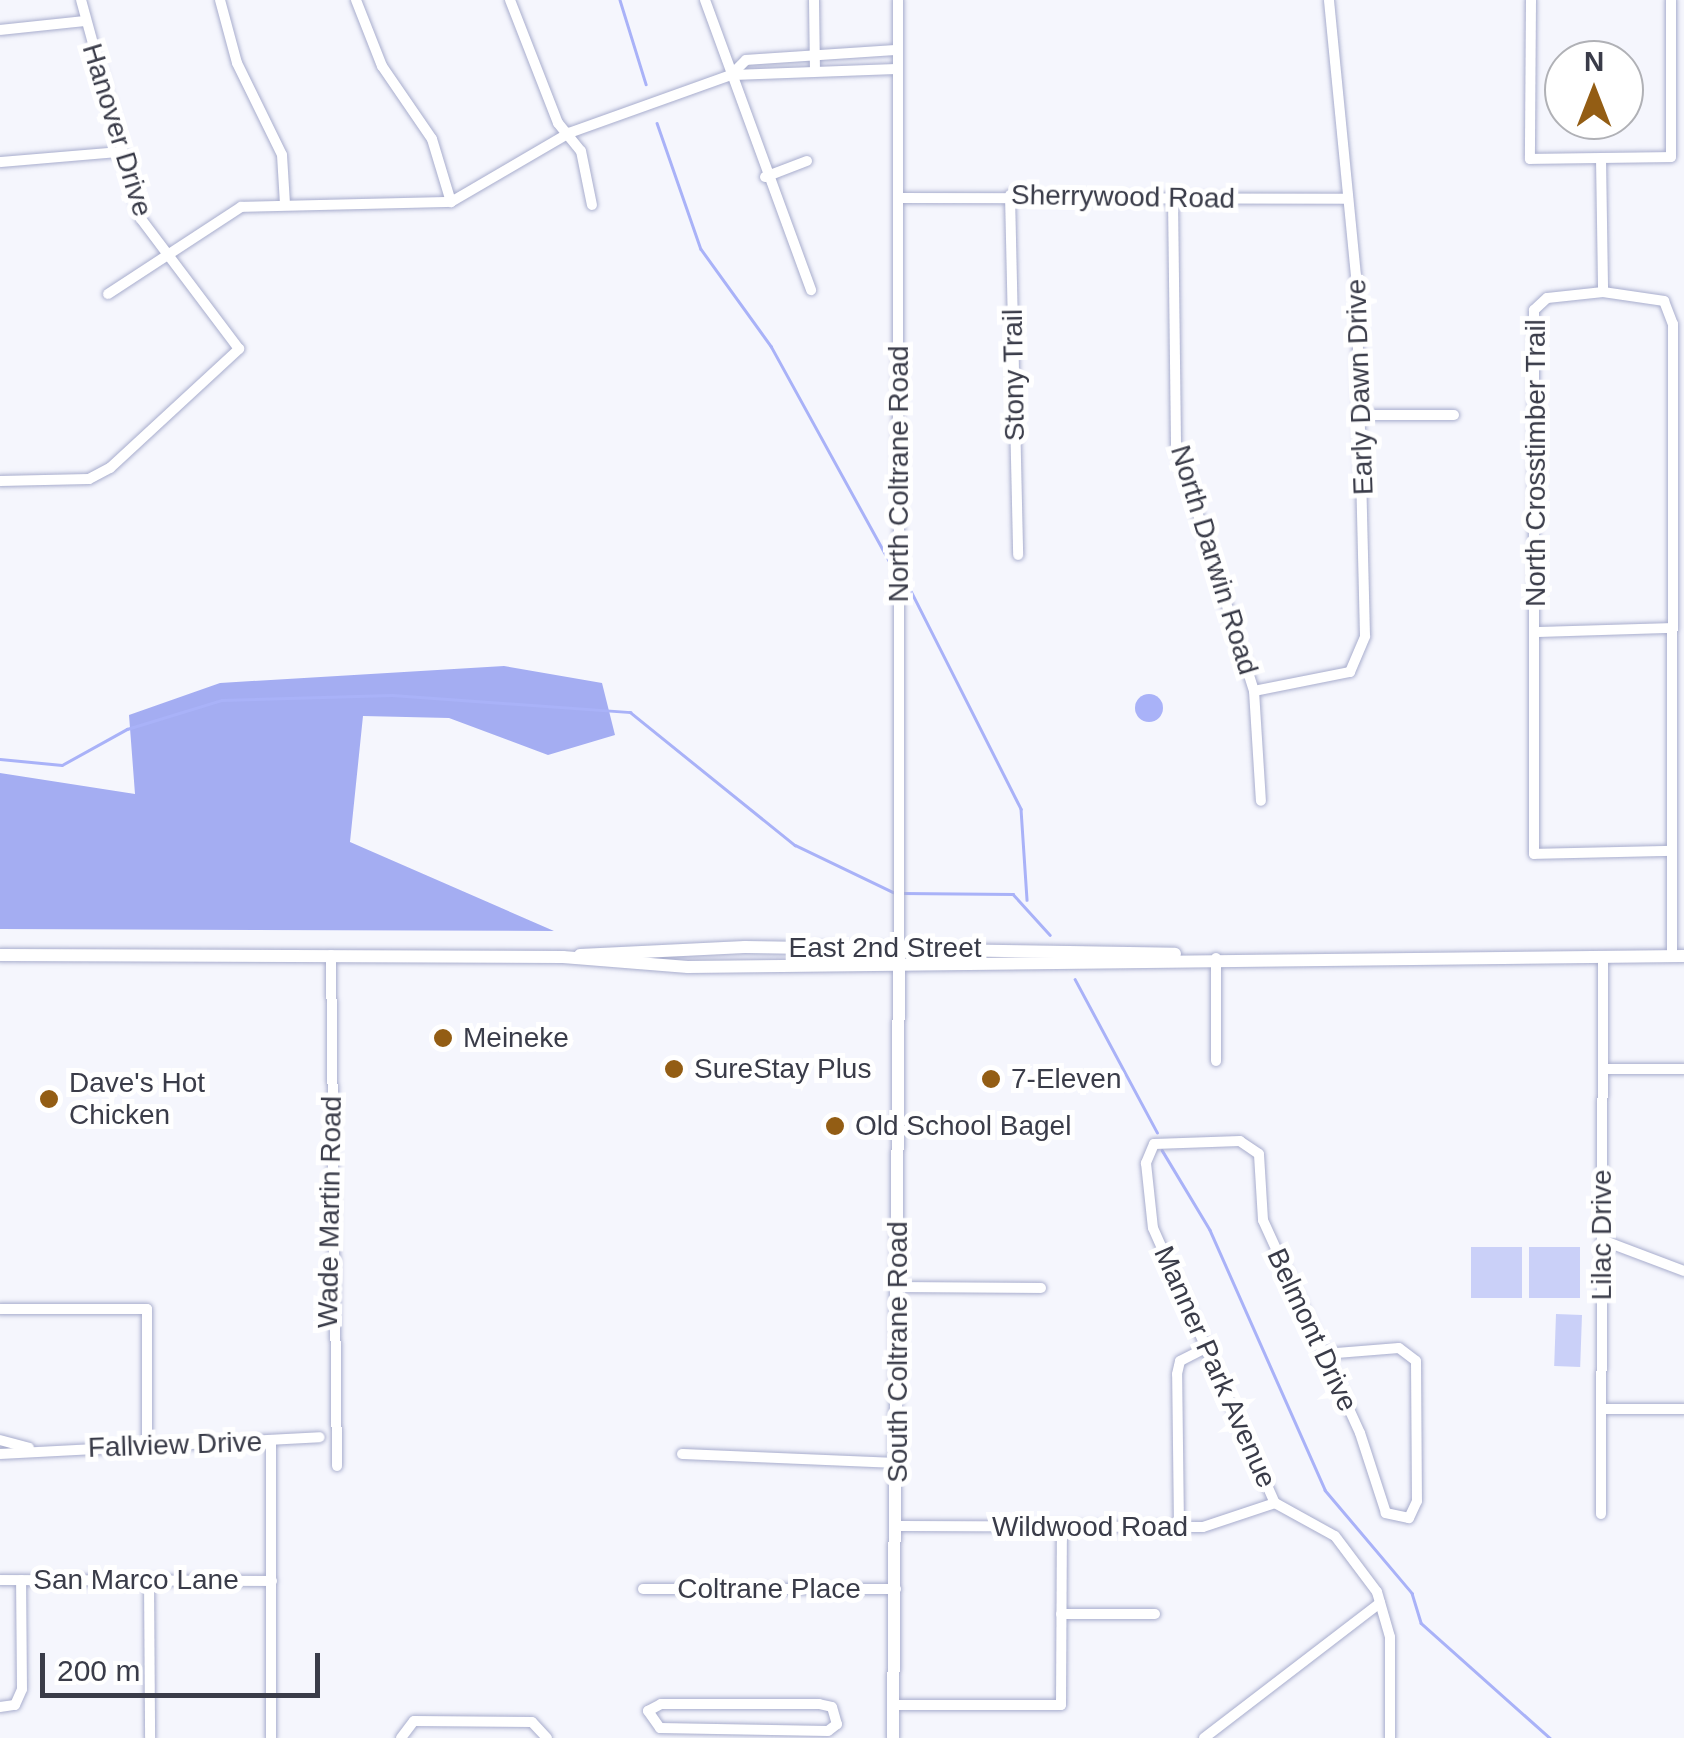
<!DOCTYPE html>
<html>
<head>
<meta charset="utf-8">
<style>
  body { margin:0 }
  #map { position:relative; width:1684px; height:1738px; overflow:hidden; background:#f5f6fd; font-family:Helvetica,sans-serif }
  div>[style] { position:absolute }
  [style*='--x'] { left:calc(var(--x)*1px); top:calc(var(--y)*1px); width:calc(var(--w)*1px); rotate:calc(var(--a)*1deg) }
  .green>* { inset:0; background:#cad0f8; transform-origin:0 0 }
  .forest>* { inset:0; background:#a4adf2 }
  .water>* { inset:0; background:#a9b2f8 }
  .round { border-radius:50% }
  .stream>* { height:2.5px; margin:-1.25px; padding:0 1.25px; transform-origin:1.25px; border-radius:1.25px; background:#a9b2f8 }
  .roads { filter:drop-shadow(0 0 2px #a8adcd) drop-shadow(0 0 2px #a8adcd) }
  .minor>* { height:10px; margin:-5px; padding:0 5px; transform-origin:5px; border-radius:5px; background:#fff }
  .major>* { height:12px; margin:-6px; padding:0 6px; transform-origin:6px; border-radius:6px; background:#fff }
  .dots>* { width:28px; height:28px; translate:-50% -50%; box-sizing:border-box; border:5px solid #fff; border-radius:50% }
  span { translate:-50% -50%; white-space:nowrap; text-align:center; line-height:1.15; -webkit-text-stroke:10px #fff; paint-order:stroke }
  .street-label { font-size:28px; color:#3a3c49 }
  .poi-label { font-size:28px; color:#3a3c49 }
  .left { translate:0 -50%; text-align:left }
  .north { position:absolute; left:1544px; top:40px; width:100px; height:100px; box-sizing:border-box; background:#fff; border:2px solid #b0b1b6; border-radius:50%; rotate:0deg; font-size:28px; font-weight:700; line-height:40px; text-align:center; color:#3a3c49 }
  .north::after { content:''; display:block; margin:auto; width:35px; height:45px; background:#935d14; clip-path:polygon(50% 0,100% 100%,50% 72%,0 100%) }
  .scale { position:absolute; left:40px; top:1653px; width:280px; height:45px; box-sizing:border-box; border:5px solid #3a3c49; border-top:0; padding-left:12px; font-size:30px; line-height:35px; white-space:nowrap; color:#3a3c49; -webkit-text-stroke:8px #fff; paint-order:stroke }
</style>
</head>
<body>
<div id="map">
  <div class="green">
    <div style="left:1522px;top:1247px;width:51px;height:51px;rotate:90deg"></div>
    <div style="left:1529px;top:1247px;width:51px;height:51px"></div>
    <div style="left:1556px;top:1314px;width:26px;height:52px;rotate:2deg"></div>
  </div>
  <div class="forest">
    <div style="clip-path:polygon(504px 666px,602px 683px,615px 735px,548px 755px,449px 718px,363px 716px,350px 842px,554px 931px,0 929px,0 773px,135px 794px,129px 715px,220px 683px)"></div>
  </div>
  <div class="water">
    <div class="round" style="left:1135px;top:694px;width:28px;height:28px"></div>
  </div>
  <div class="stream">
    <div style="--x:620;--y:0;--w:88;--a:72.8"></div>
    <div style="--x:657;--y:123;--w:133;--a:70.8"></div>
    <div style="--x:701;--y:249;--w:120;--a:54.2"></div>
    <div style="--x:771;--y:346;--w:251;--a:61.2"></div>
    <div style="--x:907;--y:583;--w:253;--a:63.2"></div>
    <div style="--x:1021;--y:809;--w:91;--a:86.2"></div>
    <div style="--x:0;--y:759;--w:62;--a:5.5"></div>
    <div style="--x:62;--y:765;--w:74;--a:-29"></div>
    <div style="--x:127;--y:729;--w:99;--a:-17"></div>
    <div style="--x:222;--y:700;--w:170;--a:-1.7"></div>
    <div style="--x:392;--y:695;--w:239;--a:4.1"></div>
    <div style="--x:630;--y:712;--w:212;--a:38.9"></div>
    <div style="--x:795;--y:845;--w:109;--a:25.6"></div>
    <div style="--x:901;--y:893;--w:112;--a:0.5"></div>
    <div style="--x:1013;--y:894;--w:55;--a:47.9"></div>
    <div style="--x:1075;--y:979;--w:174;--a:61.8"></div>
    <div style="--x:1162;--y:1150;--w:93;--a:59"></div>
    <div style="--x:1210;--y:1230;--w:284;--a:66.1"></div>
    <div style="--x:1325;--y:1490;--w:135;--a:49.8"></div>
    <div style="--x:1412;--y:1593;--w:31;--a:73"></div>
    <div style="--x:1421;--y:1623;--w:173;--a:41.7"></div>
  </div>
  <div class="roads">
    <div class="minor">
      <div style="--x:220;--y:0;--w:65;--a:74.9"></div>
      <div style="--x:237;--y:63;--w:102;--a:63.9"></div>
      <div style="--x:282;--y:155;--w:49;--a:86.5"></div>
      <div style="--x:356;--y:0;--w:71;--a:68.5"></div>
      <div style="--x:382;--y:66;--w:88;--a:55.6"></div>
      <div style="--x:432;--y:139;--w:66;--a:73.2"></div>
      <div style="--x:510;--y:0;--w:132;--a:68.7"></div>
      <div style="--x:558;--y:123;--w:36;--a:51"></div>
      <div style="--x:581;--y:151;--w:55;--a:78.5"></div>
      <div style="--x:705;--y:0;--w:309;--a:69.9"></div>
      <div style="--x:814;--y:0;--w:68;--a:89.2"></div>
      <div style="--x:898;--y:0;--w:948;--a:89.94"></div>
      <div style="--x:1531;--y:0;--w:159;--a:90.4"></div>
      <div style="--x:1530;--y:159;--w:141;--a:-0.8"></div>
      <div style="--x:1671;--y:157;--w:157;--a:-90"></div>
      <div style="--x:0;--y:30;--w:85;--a:-6"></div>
      <div style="--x:731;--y:75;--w:167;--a:-2.1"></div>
      <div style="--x:1601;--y:158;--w:134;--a:89.1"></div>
      <div style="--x:1603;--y:292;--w:62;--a:8.4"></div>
      <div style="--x:1664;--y:301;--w:25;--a:69"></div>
      <div style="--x:1673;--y:324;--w:632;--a:90.09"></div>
      <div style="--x:0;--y:162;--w:119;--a:-4.8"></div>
      <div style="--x:765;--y:177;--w:45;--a:-20.9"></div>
      <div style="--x:1010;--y:195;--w:360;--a:88.7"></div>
      <div style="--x:900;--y:198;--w:447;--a:0.1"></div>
      <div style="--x:1173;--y:198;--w:247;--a:89.3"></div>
      <div style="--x:1176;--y:445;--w:258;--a:72.4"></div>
      <div style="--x:1254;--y:691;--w:110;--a:86.4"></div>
      <div style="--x:1603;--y:292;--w:56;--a:173.9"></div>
      <div style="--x:1547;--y:298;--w:18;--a:137"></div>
      <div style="--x:1534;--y:310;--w:544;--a:90"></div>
      <div style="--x:1534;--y:854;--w:136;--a:-1.3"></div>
      <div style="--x:108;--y:294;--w:159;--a:-33.2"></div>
      <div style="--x:241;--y:207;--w:210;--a:-1.4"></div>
      <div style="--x:451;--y:202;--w:137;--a:-30.3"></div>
      <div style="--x:569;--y:133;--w:172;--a:-19.7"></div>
      <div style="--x:731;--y:75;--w:21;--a:-45"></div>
      <div style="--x:746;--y:60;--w:152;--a:-3.8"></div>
      <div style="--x:1364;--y:415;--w:90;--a:0"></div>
      <div style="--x:0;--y:481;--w:89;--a:-1.3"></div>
      <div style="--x:89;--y:479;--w:24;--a:-28"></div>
      <div style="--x:110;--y:468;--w:176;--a:-42.7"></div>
      <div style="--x:239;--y:349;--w:163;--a:-127"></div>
      <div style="--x:141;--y:219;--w:227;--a:-105.3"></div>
      <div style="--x:1535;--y:632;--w:134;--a:-1.7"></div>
      <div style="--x:1254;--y:691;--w:98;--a:-11.2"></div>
      <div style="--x:1350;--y:672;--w:39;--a:-67"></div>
      <div style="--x:1365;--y:636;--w:360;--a:-91.4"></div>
      <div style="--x:1356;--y:276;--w:277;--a:-95.6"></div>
      <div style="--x:331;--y:955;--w:511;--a:89.33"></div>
      <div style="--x:1216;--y:958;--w:103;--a:90"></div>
      <div style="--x:1603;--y:1069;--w:81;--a:0"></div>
      <div style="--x:1602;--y:1240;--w:88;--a:20.7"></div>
      <div style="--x:898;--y:1287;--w:143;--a:0.4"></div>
      <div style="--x:0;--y:1309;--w:147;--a:0"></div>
      <div style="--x:147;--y:1309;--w:139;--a:90"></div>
      <div style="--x:1324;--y:1354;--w:75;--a:-4.6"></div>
      <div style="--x:1399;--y:1348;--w:21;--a:37"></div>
      <div style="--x:1416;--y:1361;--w:140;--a:89.6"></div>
      <div style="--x:1417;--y:1501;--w:19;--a:115"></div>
      <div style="--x:1409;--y:1518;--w:24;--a:-168"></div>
      <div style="--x:1386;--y:1513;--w:84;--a:-108"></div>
      <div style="--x:1360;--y:1433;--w:234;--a:-114.5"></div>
      <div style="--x:1263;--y:1220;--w:66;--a:-93.5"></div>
      <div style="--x:1259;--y:1154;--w:23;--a:-146"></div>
      <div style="--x:1240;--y:1141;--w:86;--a:178"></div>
      <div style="--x:1154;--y:1144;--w:21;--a:113"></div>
      <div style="--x:1146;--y:1163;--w:65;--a:83.9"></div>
      <div style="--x:1153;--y:1228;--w:301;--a:66.1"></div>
      <div style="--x:1275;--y:1503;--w:68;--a:28.8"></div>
      <div style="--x:1335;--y:1536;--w:70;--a:53.1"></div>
      <div style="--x:1377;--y:1592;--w:47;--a:73.9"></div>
      <div style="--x:1390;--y:1637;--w:101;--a:90"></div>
      <div style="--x:1602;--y:1409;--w:82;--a:0"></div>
      <div style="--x:0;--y:1440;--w:30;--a:15"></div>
      <div style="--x:271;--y:1442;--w:296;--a:90"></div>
      <div style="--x:0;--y:1454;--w:320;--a:-3"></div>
      <div style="--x:682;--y:1454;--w:216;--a:2.4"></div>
      <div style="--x:1601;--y:1514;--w:558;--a:-89.79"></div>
      <div style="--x:899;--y:1526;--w:304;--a:0.2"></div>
      <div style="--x:1203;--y:1527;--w:76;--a:-18.4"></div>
      <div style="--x:1179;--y:1527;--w:153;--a:-90.7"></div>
      <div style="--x:1177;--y:1374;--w:13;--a:-77"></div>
      <div style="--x:1180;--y:1361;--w:29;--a:-27"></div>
      <div style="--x:0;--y:1580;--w:272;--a:0.2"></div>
      <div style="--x:149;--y:1580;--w:158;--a:89.6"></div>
      <div style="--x:643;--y:1589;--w:253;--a:0"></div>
      <div style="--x:1061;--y:1614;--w:94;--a:0"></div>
      <div style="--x:661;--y:1704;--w:158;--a:0"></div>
      <div style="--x:819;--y:1704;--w:13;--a:13"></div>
      <div style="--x:832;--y:1707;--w:18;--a:74"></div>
      <div style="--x:837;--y:1724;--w:11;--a:142"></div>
      <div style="--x:828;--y:1731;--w:168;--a:-179"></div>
      <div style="--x:660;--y:1728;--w:21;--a:-125"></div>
      <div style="--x:648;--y:1711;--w:15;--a:-28"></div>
      <div style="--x:893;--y:1705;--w:168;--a:0"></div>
      <div style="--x:1061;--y:1705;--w:178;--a:-89.7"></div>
      <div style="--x:0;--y:1707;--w:15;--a:-8"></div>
      <div style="--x:15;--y:1705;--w:17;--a:-66"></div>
      <div style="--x:22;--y:1689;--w:109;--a:-90.5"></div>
      <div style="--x:401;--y:1738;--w:21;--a:-53"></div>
      <div style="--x:414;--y:1721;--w:118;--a:0.5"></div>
      <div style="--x:532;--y:1722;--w:22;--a:47"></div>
      <div style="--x:1204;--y:1738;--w:222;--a:-37.5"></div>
    </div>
    <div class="major">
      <div style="--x:0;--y:955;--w:563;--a:0.2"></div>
      <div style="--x:563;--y:957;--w:125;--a:4.6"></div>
      <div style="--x:688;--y:967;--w:996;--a:-0.63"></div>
      <div style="--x:580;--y:955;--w:165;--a:-2.8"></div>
      <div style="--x:745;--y:947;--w:430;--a:0.9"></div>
      <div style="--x:893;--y:1738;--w:790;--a:-89.56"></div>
    </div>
  </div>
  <div class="dots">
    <div style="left:443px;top:1038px;background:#935d14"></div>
    <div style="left:674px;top:1069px;background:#935d14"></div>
    <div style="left:991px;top:1079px;background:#935d14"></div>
    <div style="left:49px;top:1099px;background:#935d14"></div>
    <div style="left:835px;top:1126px;background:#935d14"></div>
  </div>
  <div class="street-label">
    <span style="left:117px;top:130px;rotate:73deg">Hanover Drive</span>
    <span style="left:1123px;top:197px;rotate:1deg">Sherrywood Road</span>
    <span style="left:1014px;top:375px;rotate:-91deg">Stony Trail</span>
    <span style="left:1360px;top:387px;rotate:-92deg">Early Dawn Drive</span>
    <span style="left:1536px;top:463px;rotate:-90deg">North Crosstimber Trail</span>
    <span style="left:899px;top:474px;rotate:-90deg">North Coltrane Road</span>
    <span style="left:1214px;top:560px;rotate:73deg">North Darwin Road</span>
    <span style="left:885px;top:948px">East 2nd Street</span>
    <span style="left:330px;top:1212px;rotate:-89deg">Wade Martin Road</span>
    <span style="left:1602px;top:1235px;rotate:-90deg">Lilac Drive</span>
    <span style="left:1312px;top:1330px;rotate:65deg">Belmont Drive</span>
    <span style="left:898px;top:1352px;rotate:-90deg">South Coltrane Road</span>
    <span style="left:1215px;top:1367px;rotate:66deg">Manner Park Avenue</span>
    <span style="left:175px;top:1445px;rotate:-2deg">Fallview Drive</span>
    <span style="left:1090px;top:1527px">Wildwood Road</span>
    <span style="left:136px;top:1580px">San Marco Lane</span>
    <span style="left:769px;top:1589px">Coltrane Place</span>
  </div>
  <div class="poi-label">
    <span class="left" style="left:463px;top:1038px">Meineke</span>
    <span class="left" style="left:694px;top:1069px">SureStay Plus</span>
    <span class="left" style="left:1011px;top:1079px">7-Eleven</span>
    <span class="left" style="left:69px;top:1099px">Dave's Hot<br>Chicken</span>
    <span class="left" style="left:855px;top:1126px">Old School Bagel</span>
  </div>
  <div class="north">N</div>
  <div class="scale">200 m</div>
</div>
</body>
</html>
